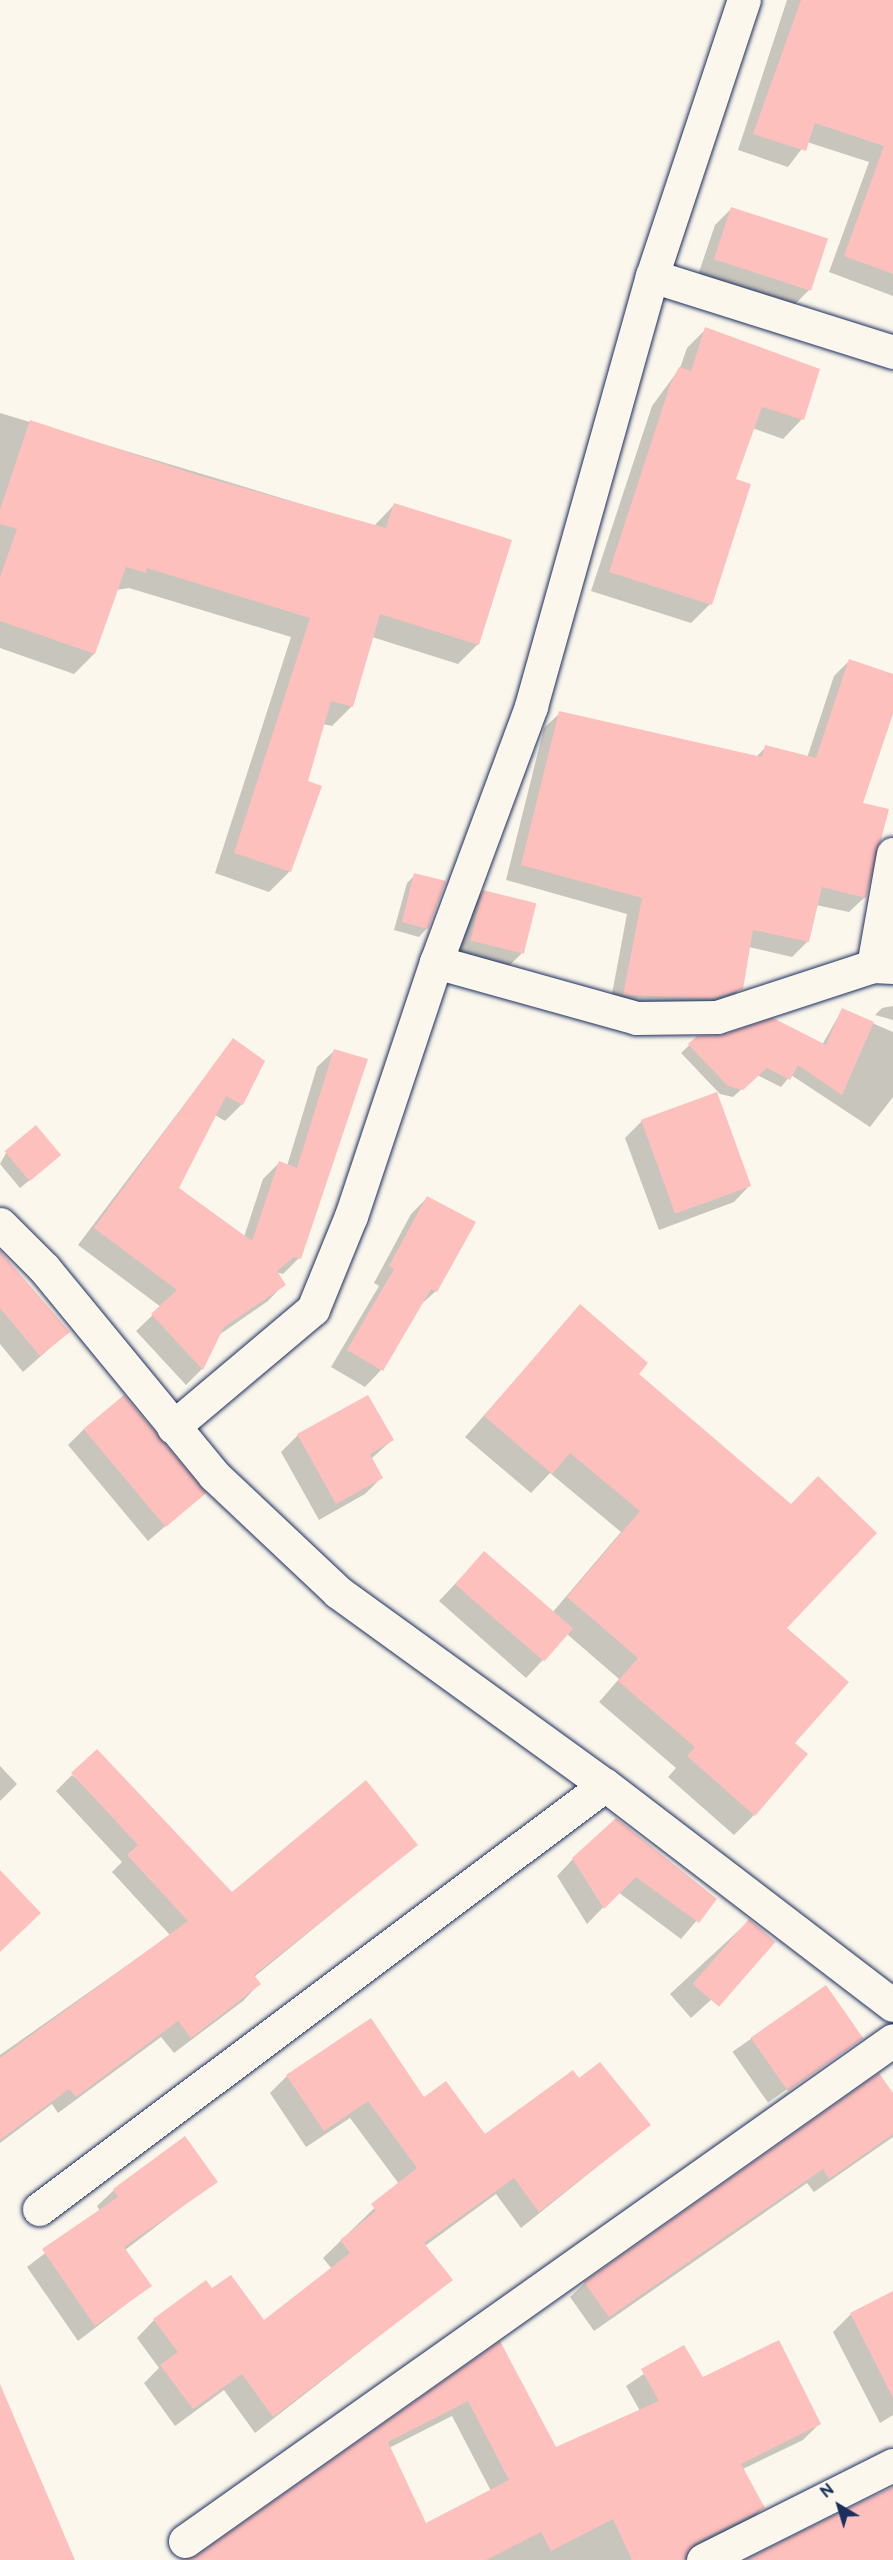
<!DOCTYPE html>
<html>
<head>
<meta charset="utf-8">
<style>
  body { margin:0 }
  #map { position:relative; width:893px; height:2560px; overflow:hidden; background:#fbf7ec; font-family:"Balsamiq Sans",sans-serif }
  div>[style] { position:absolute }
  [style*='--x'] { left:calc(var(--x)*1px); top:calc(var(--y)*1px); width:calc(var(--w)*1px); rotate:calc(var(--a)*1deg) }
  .shadow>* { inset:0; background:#0003; transform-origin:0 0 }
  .building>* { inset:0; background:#fdc0bd; transform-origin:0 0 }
  .roads { filter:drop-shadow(0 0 2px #1b2f5e) drop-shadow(0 0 2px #1b2f5e) }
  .minor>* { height:33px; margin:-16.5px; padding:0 16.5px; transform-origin:16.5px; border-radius:16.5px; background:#fbf7ec }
  .tertiary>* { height:33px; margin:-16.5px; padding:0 16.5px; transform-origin:16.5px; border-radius:16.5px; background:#fbf7ec }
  span { translate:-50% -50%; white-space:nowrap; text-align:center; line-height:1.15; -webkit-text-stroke:6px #fbf7ec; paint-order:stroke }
  .north { position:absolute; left:809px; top:2476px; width:60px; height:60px; -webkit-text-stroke:4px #fbf7ec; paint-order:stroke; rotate:322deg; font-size:16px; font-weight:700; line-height:24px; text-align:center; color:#1b2f5e }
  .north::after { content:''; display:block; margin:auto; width:21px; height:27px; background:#1b2f5e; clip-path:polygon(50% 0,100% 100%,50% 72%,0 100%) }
</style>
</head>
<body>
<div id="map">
  <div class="shadow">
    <div style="clip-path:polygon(787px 0,893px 0,893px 296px,829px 272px,869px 162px,807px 142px,788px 167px,738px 150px)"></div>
    <div style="clip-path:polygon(731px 209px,810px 289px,793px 306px,698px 275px,715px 225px)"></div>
    <div style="clip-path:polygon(706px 329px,802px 419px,783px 439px,752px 428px,734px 480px,710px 604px,691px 623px,591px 591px,652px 406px,680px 368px,687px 348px)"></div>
    <div style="clip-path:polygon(0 413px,374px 526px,394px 505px,478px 644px,458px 664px,372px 637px,352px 706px,332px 726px,323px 724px,306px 782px,320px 787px,289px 872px,269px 892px,215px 873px,291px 637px,129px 588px,116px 590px,94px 654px,74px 674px,0 648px)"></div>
    <div style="clip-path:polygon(849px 661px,893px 675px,893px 709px,861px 804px,865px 897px,849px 912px,816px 905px,808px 941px,792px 957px,749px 947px,741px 988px,726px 1004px,609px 1010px,627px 914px,506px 880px,544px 728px,560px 713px,756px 757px,766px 747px,807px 758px,834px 676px)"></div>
    <div style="clip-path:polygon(415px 875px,427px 928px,419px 937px,394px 930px,407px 883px)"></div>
    <div style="clip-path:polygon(483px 892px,522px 953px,505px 970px,449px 955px,466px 908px)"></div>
    <div style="clip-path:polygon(893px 1006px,893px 1020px,875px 1015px,882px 1008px)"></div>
    <div style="clip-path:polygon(842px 1010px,893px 1032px,893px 1097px,870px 1127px,791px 1075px,781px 1087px,757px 1075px,733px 1097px,720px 1094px,681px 1053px,698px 1037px,822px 1045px)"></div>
    <div style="clip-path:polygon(233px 1040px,242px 1104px,225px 1121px,215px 1115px,177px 1189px,244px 1237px,263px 1179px,279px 1163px,287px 1166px,317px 1067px,334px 1051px,299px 1258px,283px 1274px,275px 1272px,284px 1284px,268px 1301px,219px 1335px,202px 1369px,186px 1385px,136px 1331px,161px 1307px,78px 1245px)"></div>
    <div style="clip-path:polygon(642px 1121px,750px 1185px,734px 1202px,659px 1230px,625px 1138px)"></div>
    <div style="clip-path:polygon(6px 1153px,51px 1163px,20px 1188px,0 1164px)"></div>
    <div style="clip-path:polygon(427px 1198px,436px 1291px,418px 1307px,381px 1370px,365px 1387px,331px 1367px,379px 1286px,374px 1283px,411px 1214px)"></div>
    <div style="clip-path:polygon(0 1253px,68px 1332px,23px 1372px,0 1344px)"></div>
    <div style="clip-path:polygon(580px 1306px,636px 1374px,785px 1628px,793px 1744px,754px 1815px,734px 1835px,668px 1777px,676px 1768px,599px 1702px,619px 1679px,567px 1634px,526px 1678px,439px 1601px,484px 1553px,552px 1613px,621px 1532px,550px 1473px,531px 1493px,465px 1437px)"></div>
    <div style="clip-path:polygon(84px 1429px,204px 1493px,148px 1541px,68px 1445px)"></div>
    <div style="clip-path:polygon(298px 1435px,392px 1440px,371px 1459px,381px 1478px,365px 1494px,319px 1520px,281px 1452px)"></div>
    <div style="clip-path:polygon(0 1766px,17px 1784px,0 1801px)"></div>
    <div style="clip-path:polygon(72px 1775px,231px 1894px,416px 1845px,254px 1977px,259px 1984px,243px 2001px,174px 2053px,161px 2037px,58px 2113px,52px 2104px,0 2143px,0 2055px,170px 1935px,112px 1872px,122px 1862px,56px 1791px)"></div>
    <div style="clip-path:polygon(573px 1859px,715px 1899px,681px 1939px,618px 1892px,587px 1924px,557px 1876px)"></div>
    <div style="clip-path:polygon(749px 1921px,756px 1959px,691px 2018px,670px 1994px)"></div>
    <div style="left:825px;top:1987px;width:62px;height:113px;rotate:55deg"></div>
    <div style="clip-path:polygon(287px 2076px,423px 2099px,485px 2136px,579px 2080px,649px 2125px,521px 2228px,496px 2194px,425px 2246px,451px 2280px,255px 2433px,224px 2390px,175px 2426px,144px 2383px,159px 2368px,137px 2338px,154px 2320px,212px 2290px,264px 2322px,332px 2269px,323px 2258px,399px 2184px,350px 2118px,306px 2147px,270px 2093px)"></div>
    <div style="clip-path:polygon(893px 2095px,893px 2137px,814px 2192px,807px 2183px,594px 2331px,570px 2297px,585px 2283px)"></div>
    <div style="clip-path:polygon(185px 2139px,216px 2181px,125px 2250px,150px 2286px,78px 2341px,27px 2267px,100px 2211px,97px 2206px,114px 2190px)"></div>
    <div style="clip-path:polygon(893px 2293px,893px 2415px,880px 2423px,833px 2332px,850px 2315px)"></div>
    <div style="clip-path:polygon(evenodd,500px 2343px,555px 2449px,640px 2411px,626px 2386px,684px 2347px,702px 2379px,819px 2424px,803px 2440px,743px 2469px,763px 2508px,748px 2523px,684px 2560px,198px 2560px,500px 2343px,452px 2416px,491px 2491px,425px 2525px,389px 2448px,452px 2416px)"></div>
  </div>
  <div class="building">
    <div style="clip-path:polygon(801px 0,893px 0,893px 274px,844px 256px,884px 146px,815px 123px,806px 151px,753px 134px)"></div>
    <div style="left:731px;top:207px;width:102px;height:55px;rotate:18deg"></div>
    <div style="clip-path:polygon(705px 327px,820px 369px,804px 420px,762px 407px,736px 479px,751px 484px,712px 605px,609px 572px,670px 385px,679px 367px,691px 371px)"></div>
    <div style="clip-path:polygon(30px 420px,197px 475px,386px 528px,394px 503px,512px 540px,479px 645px,380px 614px,353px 707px,331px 701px,308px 781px,322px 786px,291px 872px,234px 853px,310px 618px,147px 568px,146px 573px,126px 567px,95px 654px,0 621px,0 577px,17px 529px,0 524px,0 510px)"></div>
    <div style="clip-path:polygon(849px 659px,893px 674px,893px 714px,863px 803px,889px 809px,866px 898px,822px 887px,809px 942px,753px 930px,743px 989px,714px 998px,623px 995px,642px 898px,521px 865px,559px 711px,762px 757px,765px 745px,816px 758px)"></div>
    <div style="clip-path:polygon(414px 873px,446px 881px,428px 929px,402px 922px)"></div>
    <div style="left:483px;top:890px;width:55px;height:52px;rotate:14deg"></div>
    <div style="clip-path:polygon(842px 1008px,874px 1022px,842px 1095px,798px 1065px,790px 1080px,767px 1068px,743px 1090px,728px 1086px,688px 1044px,697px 1036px,722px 1035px,773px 1018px,826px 1045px)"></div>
    <div style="clip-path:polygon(233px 1038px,265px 1061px,243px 1105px,226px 1096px,179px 1188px,252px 1241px,279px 1161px,297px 1168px,334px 1049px,368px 1059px,301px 1259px,294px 1257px,277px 1271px,286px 1285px,224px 1327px,203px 1370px,151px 1314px,177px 1290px,94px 1228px)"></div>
    <div style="left:717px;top:1092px;width:100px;height:81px;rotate:70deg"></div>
    <div style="left:36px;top:1125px;width:39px;height:41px;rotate:50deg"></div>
    <div style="clip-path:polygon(427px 1196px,476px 1222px,437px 1292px,431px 1289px,383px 1371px,347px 1350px,394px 1269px,389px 1266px)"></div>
    <div style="clip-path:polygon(0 1251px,70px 1332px,40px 1356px,0 1308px)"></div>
    <div style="clip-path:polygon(580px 1304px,648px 1363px,639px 1374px,791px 1504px,818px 1476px,877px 1533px,787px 1628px,849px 1682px,795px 1743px,808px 1754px,755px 1816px,687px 1756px,695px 1747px,618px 1681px,638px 1658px,567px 1597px,640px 1511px,570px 1453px,552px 1474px,484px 1416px)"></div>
    <div style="left:124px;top:1395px;width:128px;height:53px;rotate:50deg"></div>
    <div style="clip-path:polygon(368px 1395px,394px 1440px,370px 1454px,383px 1478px,336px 1504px,297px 1434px)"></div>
    <div style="left:484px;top:1551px;width:118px;height:44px;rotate:41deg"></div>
    <div style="clip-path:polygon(97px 1749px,232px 1892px,366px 1780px,418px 1845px,254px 1975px,261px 1984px,191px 2038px,178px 2021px,76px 2097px,69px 2089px,0 2140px,0 2058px,188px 1921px,127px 1855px,138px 1845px,71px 1773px)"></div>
    <div style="clip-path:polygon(616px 1818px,717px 1899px,699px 1923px,636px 1877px,604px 1909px,572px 1858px)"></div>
    <div style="clip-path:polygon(0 1870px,41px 1913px,0 1952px)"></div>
    <div style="left:749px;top:1919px;width:35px;height:86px;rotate:41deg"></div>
    <div style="left:826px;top:1985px;width:65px;height:92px;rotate:55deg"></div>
    <div style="clip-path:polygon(371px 2018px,424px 2097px,446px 2081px,485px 2134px,573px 2070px,579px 2078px,600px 2062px,651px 2125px,539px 2212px,514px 2178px,424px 2243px,453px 2280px,273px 2417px,242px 2374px,193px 2409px,160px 2365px,178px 2352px,153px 2319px,206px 2280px,212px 2288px,231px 2275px,264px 2320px,350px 2253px,340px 2240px,376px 2211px,371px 2204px,417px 2168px,368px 2101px,324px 2131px,286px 2075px)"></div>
    <div style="clip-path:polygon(879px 2073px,893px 2093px,893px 2134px,829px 2179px,823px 2169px,609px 2317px,584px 2282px)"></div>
    <div style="clip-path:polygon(185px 2136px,218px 2182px,124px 2247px,152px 2286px,95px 2326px,42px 2249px,118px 2197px,113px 2189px)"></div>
    <div style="clip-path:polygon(893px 2291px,893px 2398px,850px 2313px)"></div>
    <div style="clip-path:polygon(evenodd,779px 2340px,821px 2424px,741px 2464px,765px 2508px,695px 2543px,684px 2560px,632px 2560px,613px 2519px,551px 2551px,541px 2532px,486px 2560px,177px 2560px,196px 2556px,500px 2341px,556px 2447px,659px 2401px,641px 2369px,684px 2345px,703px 2377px,779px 2340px,468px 2401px,509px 2480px,426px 2523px,388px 2442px,468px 2401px)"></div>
    <div style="clip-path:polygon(0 2384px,75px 2560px,0 2560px)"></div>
    <div style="clip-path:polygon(893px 2487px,893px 2560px,745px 2560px,853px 2506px)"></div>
  </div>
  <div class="roads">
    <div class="minor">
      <div style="--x:652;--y:276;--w:253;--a:17.5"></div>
      <div style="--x:436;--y:962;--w:208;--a:15.6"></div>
      <div style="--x:636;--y:1018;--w:81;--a:-0.7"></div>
      <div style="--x:717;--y:1017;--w:164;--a:-18.1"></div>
      <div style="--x:873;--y:966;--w:20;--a:3"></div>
      <div style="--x:873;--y:966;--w:114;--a:-79.9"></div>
      <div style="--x:39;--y:2209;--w:707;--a:-36.84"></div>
      <div style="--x:185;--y:2541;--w:867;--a:-35.28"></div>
      <div style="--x:703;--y:2560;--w:212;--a:-26.6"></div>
    </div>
    <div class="tertiary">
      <div style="--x:0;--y:1224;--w:62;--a:45"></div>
      <div style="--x:44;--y:1268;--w:268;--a:50.6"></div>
      <div style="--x:214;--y:1475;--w:170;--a:43.3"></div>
      <div style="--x:338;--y:1592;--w:329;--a:35.9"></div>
      <div style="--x:605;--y:1785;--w:362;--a:37.4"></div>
      <div style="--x:173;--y:1427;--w:183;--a:-40.1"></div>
      <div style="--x:313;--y:1309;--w:100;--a:-67.8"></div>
      <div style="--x:351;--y:1216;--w:268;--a:-71.5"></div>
      <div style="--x:436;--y:962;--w:273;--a:-69.6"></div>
      <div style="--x:531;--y:706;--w:447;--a:-74.3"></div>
      <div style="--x:652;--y:276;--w:291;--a:-71.6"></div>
    </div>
  </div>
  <div class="north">N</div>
</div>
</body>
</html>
